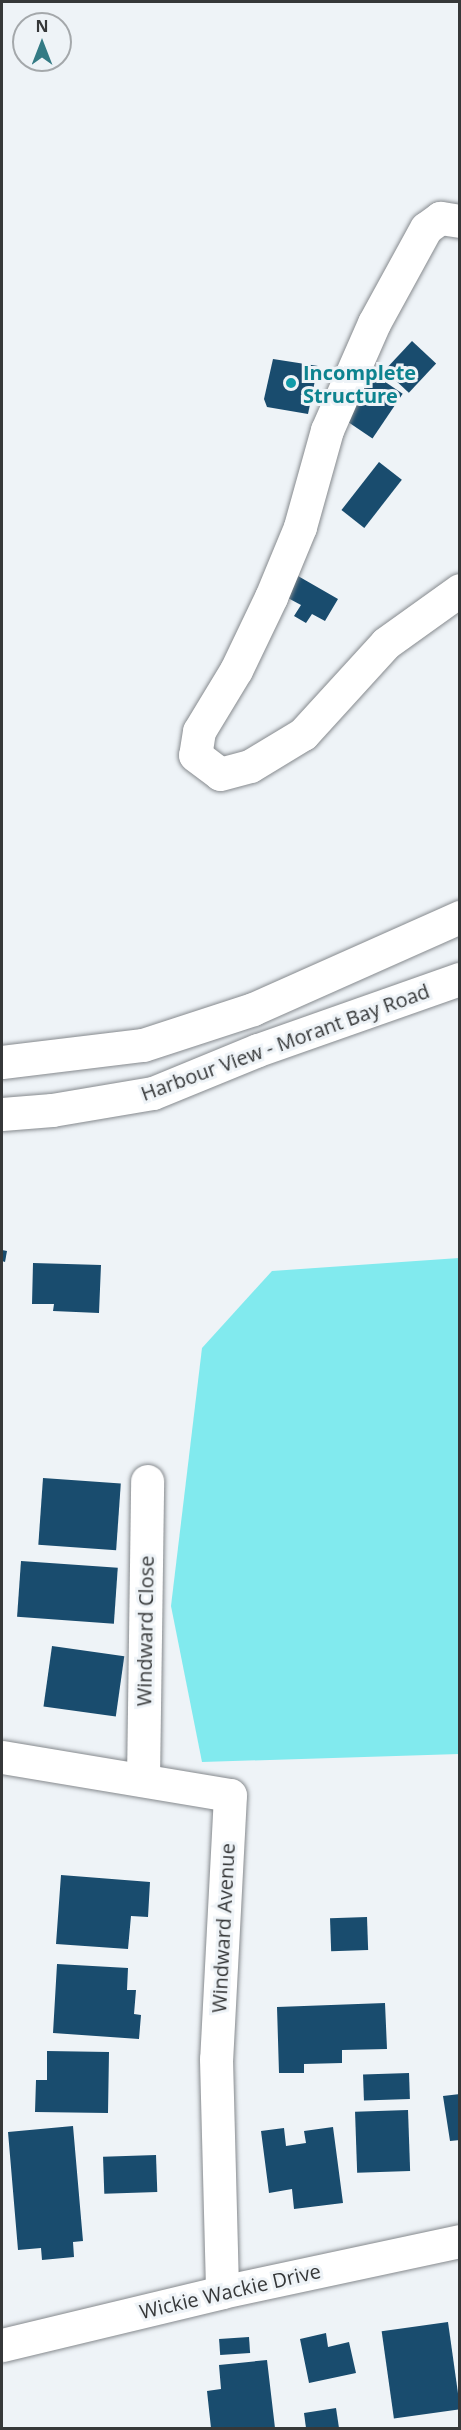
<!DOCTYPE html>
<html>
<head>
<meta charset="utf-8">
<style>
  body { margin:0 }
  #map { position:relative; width:461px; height:2430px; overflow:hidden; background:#eef3f7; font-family:"Open Sans",sans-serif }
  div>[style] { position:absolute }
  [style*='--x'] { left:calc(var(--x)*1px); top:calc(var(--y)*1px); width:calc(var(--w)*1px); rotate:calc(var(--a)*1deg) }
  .water>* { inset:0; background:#81eaee }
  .building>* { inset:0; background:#194c6e; transform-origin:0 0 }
  .roads { filter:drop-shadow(0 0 2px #868a8e) drop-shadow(0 0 2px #868a8e) }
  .minor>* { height:33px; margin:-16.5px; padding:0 16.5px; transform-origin:16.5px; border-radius:16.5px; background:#fff }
  .highway>* { height:33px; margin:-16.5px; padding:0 16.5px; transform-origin:16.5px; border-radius:16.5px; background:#fff }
  .dots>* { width:16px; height:16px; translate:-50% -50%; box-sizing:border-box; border:3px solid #eef3f7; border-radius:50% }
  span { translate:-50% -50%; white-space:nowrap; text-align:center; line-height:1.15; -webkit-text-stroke:6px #eef3f7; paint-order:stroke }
  .culture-label { font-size:20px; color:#0d838f; font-weight:700 }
  .left { translate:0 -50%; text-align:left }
  .street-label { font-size:20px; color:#363839 }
  .frame { position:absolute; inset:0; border:3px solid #363839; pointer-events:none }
  .north { position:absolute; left:12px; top:12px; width:60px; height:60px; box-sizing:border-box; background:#eef3f7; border:2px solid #a4a8ab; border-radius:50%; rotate:0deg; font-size:16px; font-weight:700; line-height:24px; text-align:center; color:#363839 }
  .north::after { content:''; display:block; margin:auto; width:21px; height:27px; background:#337a84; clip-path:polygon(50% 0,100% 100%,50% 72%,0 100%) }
</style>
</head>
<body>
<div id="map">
  <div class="water">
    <div style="clip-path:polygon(459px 1258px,459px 1754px,202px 1762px,171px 1606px,202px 1348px,272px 1271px)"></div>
  </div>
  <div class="building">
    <div style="left:412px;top:341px;width:33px;height:40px;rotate:43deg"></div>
    <div style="clip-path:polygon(273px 359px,318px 366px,308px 414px,267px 407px,264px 399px)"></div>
    <div style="left:372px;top:373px;width:37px;height:54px;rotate:34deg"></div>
    <div style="left:379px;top:462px;width:29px;height:61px;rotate:38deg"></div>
    <div style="clip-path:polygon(298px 576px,338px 599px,325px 621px,312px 614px,306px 623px,294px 616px,301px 605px,286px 597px)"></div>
    <div style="clip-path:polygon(2px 1250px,7px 1251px,5px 1262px,2px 1261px)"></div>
    <div style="clip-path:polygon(33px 1263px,101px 1265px,99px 1313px,53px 1311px,54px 1304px,32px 1304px)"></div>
    <div style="left:43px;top:1478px;width:78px;height:67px;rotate:4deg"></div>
    <div style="left:21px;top:1561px;width:97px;height:56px;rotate:4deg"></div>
    <div style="left:52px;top:1646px;width:73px;height:61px;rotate:8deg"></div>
    <div style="clip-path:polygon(61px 1875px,150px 1882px,148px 1917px,131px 1916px,128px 1949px,56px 1944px)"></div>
    <div style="left:367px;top:1917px;width:33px;height:37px;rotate:88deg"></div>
    <div style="clip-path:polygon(57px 1964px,128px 1968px,127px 1990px,136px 1990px,134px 2014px,141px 2015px,139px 2039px,53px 2033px)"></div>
    <div style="clip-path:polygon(385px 2003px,387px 2049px,342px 2050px,342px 2063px,304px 2064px,304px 2073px,279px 2073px,277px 2007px)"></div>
    <div style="clip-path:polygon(47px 2051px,109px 2052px,108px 2113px,35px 2112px,36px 2080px,47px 2080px)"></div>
    <div style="left:409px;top:2073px;width:26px;height:46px;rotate:88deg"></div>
    <div style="clip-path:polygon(460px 2094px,460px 2140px,450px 2141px,443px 2096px)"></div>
    <div style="left:408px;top:2110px;width:61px;height:53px;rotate:88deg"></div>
    <div style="clip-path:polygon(73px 2126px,83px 2241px,73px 2242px,74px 2257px,42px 2260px,41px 2248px,18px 2250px,8px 2132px)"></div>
    <div style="clip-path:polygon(333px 2127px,343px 2203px,294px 2209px,292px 2189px,269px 2193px,261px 2131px,284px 2128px,286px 2146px,306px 2143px,304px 2131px)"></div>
    <div style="left:156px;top:2155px;width:37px;height:53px;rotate:88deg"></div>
    <div style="left:448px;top:2322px;width:88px;height:67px;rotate:82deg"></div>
    <div style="clip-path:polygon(326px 2333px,328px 2347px,349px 2342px,356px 2373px,309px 2383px,300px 2339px)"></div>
    <div style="left:249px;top:2337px;width:16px;height:30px;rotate:86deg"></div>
    <div style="clip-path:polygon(267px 2360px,275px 2428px,211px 2428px,207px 2391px,221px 2389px,219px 2365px)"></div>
    <div style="clip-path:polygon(336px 2408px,339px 2428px,306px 2428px,304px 2413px)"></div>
  </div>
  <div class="roads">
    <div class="minor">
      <div style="--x:460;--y:221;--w:20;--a:-171"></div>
      <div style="--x:440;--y:218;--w:17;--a:144"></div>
      <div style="--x:426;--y:228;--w:108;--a:118.7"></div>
      <div style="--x:374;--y:323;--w:117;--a:113.7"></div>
      <div style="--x:327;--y:430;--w:101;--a:105.6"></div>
      <div style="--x:300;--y:527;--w:76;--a:112.5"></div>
      <div style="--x:271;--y:597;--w:81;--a:115.6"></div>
      <div style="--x:236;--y:670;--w:71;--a:121.2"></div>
      <div style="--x:199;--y:731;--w:24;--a:99"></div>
      <div style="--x:195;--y:755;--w:31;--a:37"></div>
      <div style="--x:220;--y:774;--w:31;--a:-15"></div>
      <div style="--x:250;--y:766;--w:62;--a:-31.1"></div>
      <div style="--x:303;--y:734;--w:123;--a:-47.6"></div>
      <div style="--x:386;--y:643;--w:91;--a:-35.6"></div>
      <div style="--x:2;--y:1757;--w:231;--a:9.5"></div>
      <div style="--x:230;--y:1795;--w:264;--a:93"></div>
      <div style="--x:216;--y:2059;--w:233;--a:88.5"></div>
      <div style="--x:143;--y:1780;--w:299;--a:-89.2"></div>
      <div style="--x:2;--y:2345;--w:226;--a:-13.5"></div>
      <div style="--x:222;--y:2292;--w:243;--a:-12.1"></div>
    </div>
    <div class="highway">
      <div style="--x:2;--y:1062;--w:142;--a:-6.9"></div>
      <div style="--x:143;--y:1045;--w:116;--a:-18.1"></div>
      <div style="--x:253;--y:1009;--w:227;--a:-24"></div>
      <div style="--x:2;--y:1114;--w:50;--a:-4.6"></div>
      <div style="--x:52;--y:1110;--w:102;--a:-9.6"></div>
      <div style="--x:153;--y:1093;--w:113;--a:-22.3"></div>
      <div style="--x:258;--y:1050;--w:214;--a:-19.4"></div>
    </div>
  </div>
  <div class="dots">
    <div style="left:291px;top:383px;background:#0f9aa8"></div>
  </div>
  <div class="culture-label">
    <span class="left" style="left:303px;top:384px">Incomplete<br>Structure</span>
  </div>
  <div class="street-label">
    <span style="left:285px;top:1042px;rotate:-20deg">Harbour View - Morant Bay Road</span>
    <span style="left:145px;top:1631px;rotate:-89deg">Windward Close</span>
    <span style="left:223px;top:1928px;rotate:-87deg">Windward Avenue</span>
    <span style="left:230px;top:2291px;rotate:-13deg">Wickie Wackie Drive</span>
  </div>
  <div class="frame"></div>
  <div class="north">N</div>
</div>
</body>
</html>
